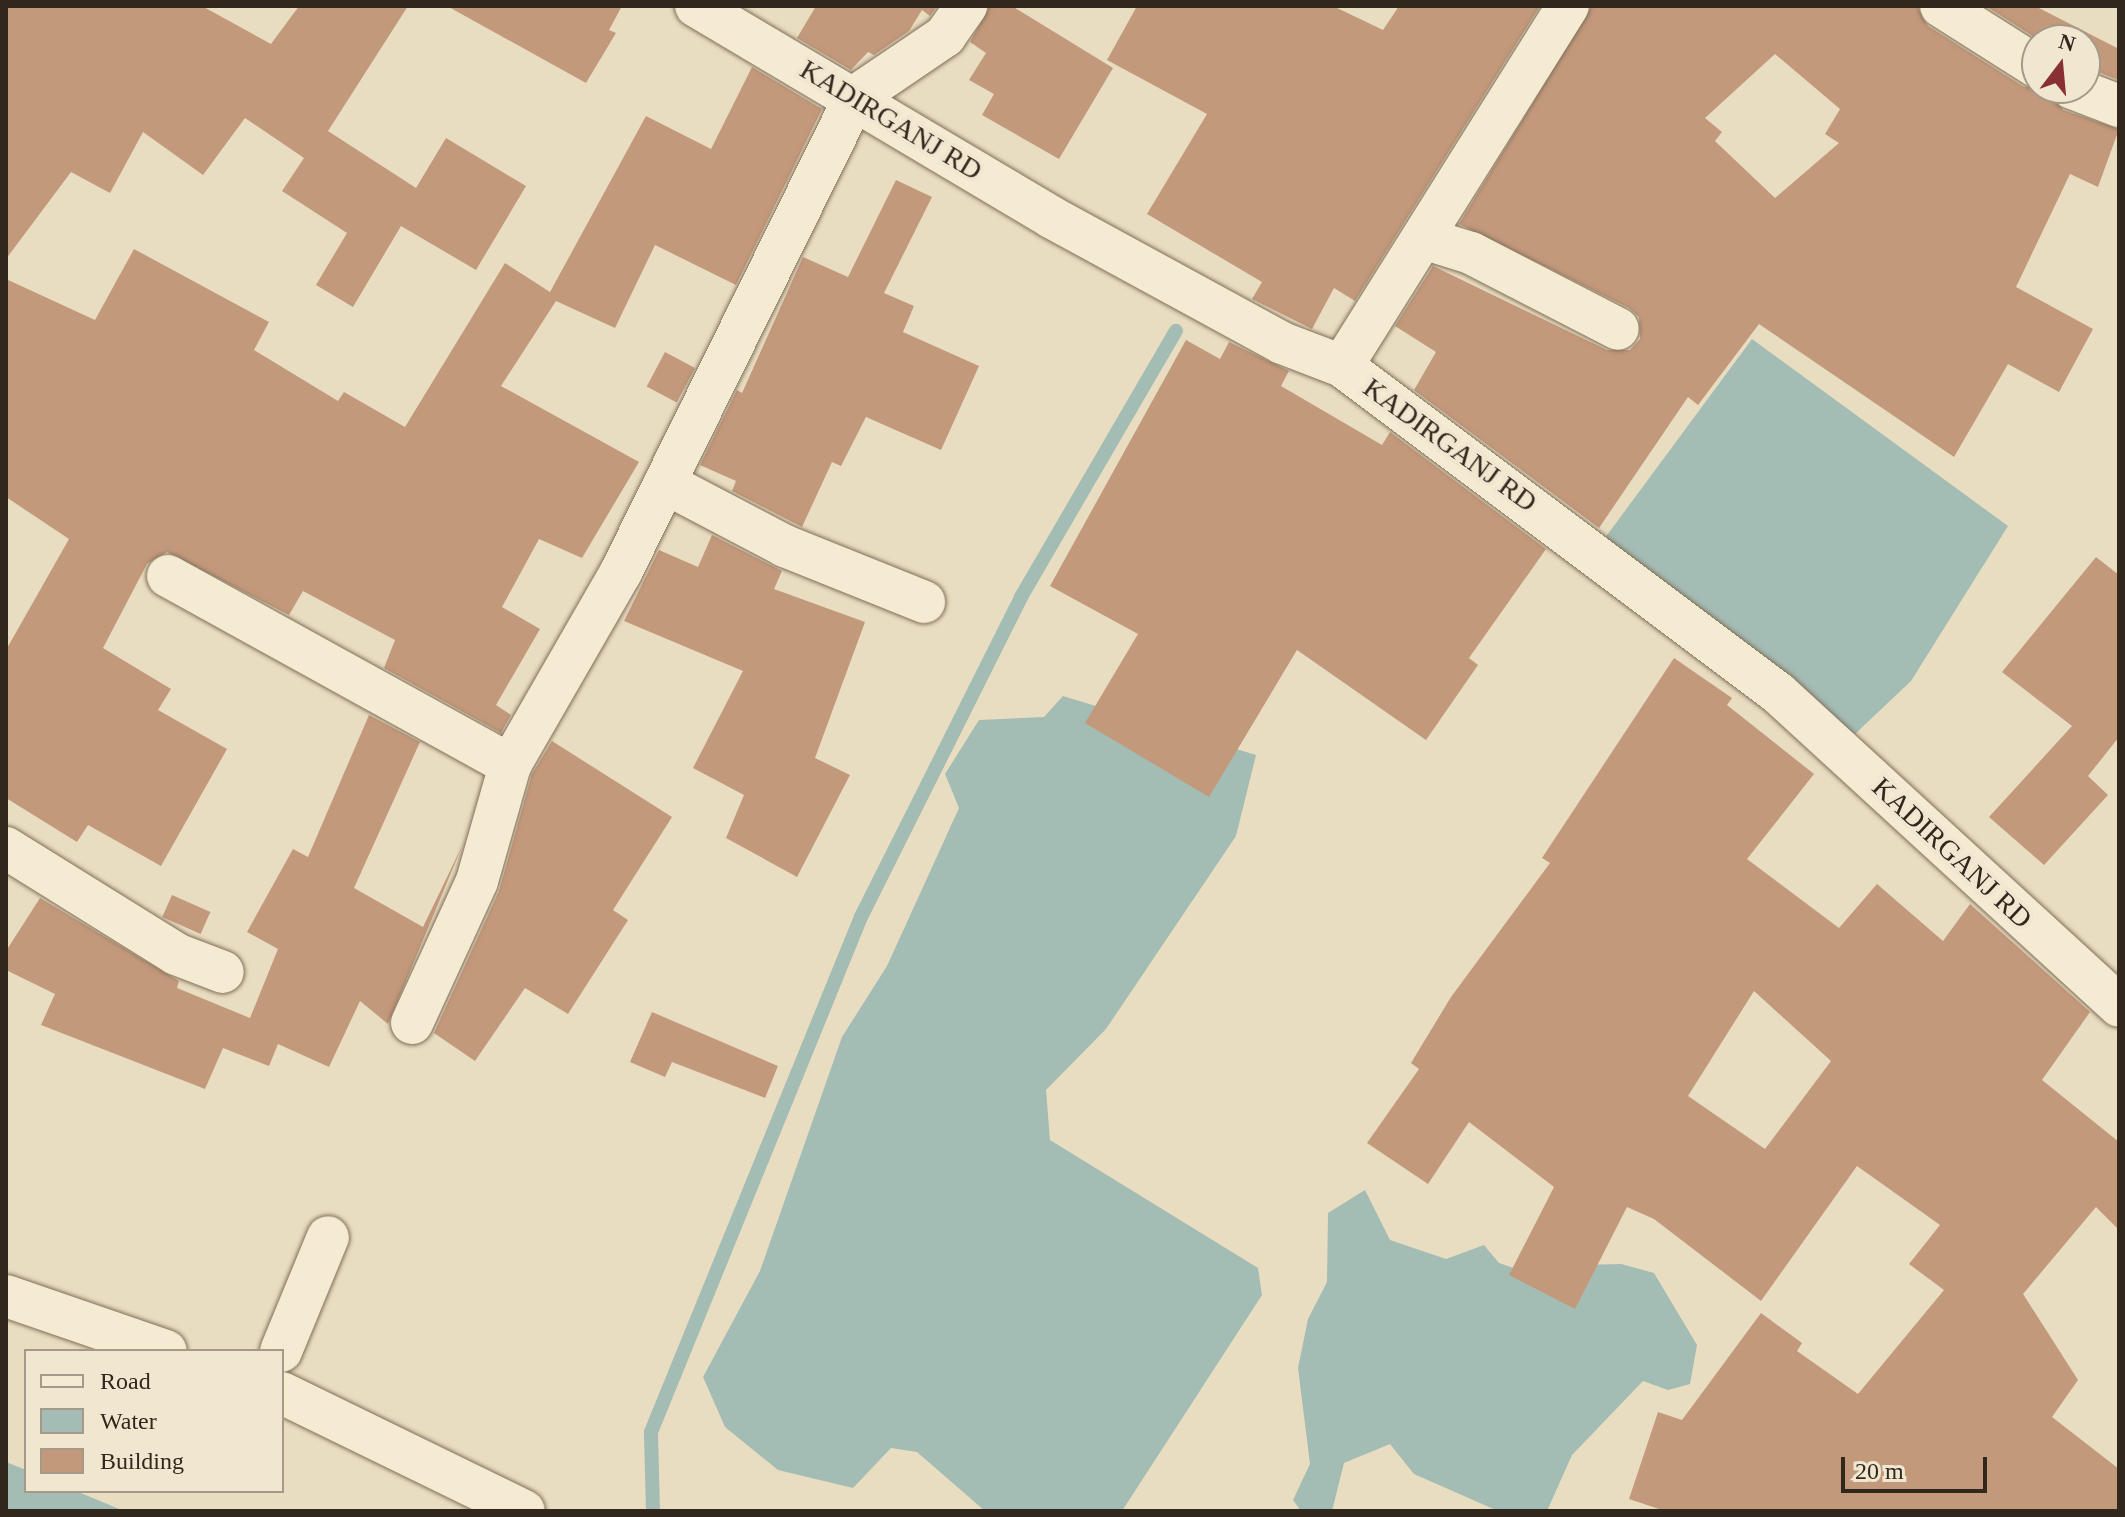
<!DOCTYPE html>
<html>
<head>
<meta charset="utf-8">
<style>
  body { margin:0 }
  #map { position:relative; width:2125px; height:1517px; overflow:hidden; background:#e9ddc1; font-family:Georgia,serif }
  div>[style] { position:absolute }
  [style*='--x'] { left:calc(var(--x)*1px); top:calc(var(--y)*1px); width:calc(var(--w)*1px); rotate:calc(var(--a)*1deg) }
  .water>* { inset:0; background:#a3bcb4 }
  .stream>* { height:14px; margin:-7px; padding:0 7px; transform-origin:7px; border-radius:7px; background:#a3bcb4 }
  .building>* { inset:0; background:#c3997b; transform-origin:0 0 }
  .roads { filter:drop-shadow(0 0 2px #806f5b) drop-shadow(0 0 2px #806f5b) }
  .minor>* { height:42px; margin:-21px; padding:0 21px; transform-origin:21px; border-radius:21px; background:#f5ebd3 }
  span { translate:-50% -50%; white-space:nowrap; text-align:center; line-height:1.15; -webkit-text-stroke:8px #f1e7d0; paint-order:stroke }
  .street-label { font-size:28px; color:#32271d }
  .frame { position:absolute; inset:0; border:8px solid #32271d; pointer-events:none }
  .legend { position:absolute; left:24px; top:1349px; width:260px; height:144px; box-sizing:border-box; background:#f1e7d0; border:2px solid #a59a88; margin:0; padding:10px 14px; list-style:none; font-size:24px; color:#32271d }
  .legend li { display:flex; align-items:center; gap:16px; height:40px }
  .legend b { width:40px; border:2px solid #a59a88 }
  .north { position:absolute; left:2021px; top:24px; width:80px; height:80px; box-sizing:border-box; background:#f1e7d0; border:2px solid #a59a88; border-radius:50%; rotate:16deg; font-size:22px; font-weight:700; line-height:32px; text-align:center; color:#32271d }
  .north::after { content:''; display:block; margin:auto; width:28px; height:36px; background:#893132; clip-path:polygon(50% 0,100% 100%,50% 72%,0 100%) }
  .scale { position:absolute; left:1841px; top:1457px; width:146px; height:36px; box-sizing:border-box; border:4px solid #32271d; border-top:0; padding-left:10px; font-size:24px; line-height:28px; white-space:nowrap; color:#32271d; -webkit-text-stroke:6px #f1e7d0; paint-order:stroke }
</style>
</head>
<body>
<div id="map">
  <div class="water">
    <div style="clip-path:polygon(1752px 339px,2008px 526px,1911px 681px,1855px 734px,1599px 546px)"></div>
    <div style="clip-path:polygon(1063px 696px,1256px 755px,1236px 836px,1106px 1029px,1046px 1090px,1050px 1140px,1258px 1268px,1262px 1295px,1122px 1511px,985px 1511px,917px 1452px,891px 1448px,853px 1488px,778px 1470px,725px 1427px,703px 1377px,760px 1271px,842px 1037px,887px 966px,959px 808px,945px 774px,979px 720px,1044px 717px)"></div>
    <div style="clip-path:polygon(1365px 1190px,1390px 1240px,1446px 1259px,1484px 1245px,1499px 1263px,1545px 1279px,1576px 1265px,1621px 1264px,1654px 1273px,1697px 1345px,1690px 1384px,1668px 1390px,1643px 1381px,1572px 1455px,1547px 1511px,1498px 1511px,1414px 1474px,1390px 1444px,1344px 1463px,1332px 1511px,1301px 1511px,1293px 1500px,1310px 1464px,1298px 1368px,1308px 1319px,1327px 1282px,1328px 1213px)"></div>
    <div style="clip-path:polygon(6px 1462px,26px 1470px,26px 1491px,76px 1491px,124px 1511px,6px 1511px)"></div>
  </div>
  <div class="stream">
    <div style="--x:653;--y:1511;--w:79;--a:-91.5"></div>
    <div style="--x:651;--y:1432;--w:556;--a:-67.82"></div>
    <div style="--x:861;--y:917;--w:358;--a:-63.4"></div>
    <div style="--x:1021;--y:597;--w:308;--a:-59.8"></div>
  </div>
  <div class="building">
    <div style="clip-path:polygon(6px 6px,202px 6px,271px 44px,299px 6px,408px 6px,328px 131px,416px 188px,446px 138px,526px 186px,476px 270px,401px 226px,353px 307px,316px 285px,347px 233px,282px 191px,304px 158px,245px 118px,203px 175px,143px 132px,110px 193px,71px 172px,6px 259px)"></div>
    <div style="clip-path:polygon(447px 6px,622px 6px,609px 30px,616px 33px,586px 83px)"></div>
    <div style="clip-path:polygon(816px 6px,937px 6px,930px 16px,922px 10px,909px 31px,874px 55px,868px 52px,851px 70px,797px 38px)"></div>
    <div style="clip-path:polygon(990px 6px,1012px 6px,1113px 68px,1059px 159px,982px 115px,994px 94px,969px 80px,986px 53px,970px 42px)"></div>
    <div style="clip-path:polygon(1137px 6px,1333px 6px,1383px 30px,1399px 6px,1540px 6px,1355px 301px,1334px 288px,1312px 329px,1252px 299px,1262px 282px,1147px 214px,1207px 114px,1107px 60px)"></div>
    <div style="clip-path:polygon(evenodd,1592px 6px,1917px 6px,1928px 26px,2024px 87px,2049px 88px,2063px 110px,2119px 129px,2098px 187px,2070px 174px,2016px 287px,2093px 329px,2059px 392px,2008px 364px,1954px 457px,1759px 324px,1698px 405px,1688px 397px,1599px 528px,1414px 390px,1436px 352px,1395px 326px,1433px 266px,1607px 350px,1630px 350px,1640px 339px,1639px 317px,1629px 308px,1459px 224px,1592px 6px,1775px 54px,1840px 109px,1825px 134px,1839px 143px,1775px 198px,1715px 141px,1722px 132px,1705px 118px,1775px 54px)"></div>
    <div style="clip-path:polygon(1986px 6px,2035px 6px,2119px 49px,2119px 80px,2085px 67px,2085px 40px,2039px 40px)"></div>
    <div style="clip-path:polygon(752px 67px,822px 109px,736px 285px,655px 245px,615px 328px,556px 301px,501px 386px,639px 462px,582px 558px,539px 539px,502px 607px,540px 629px,496px 705px,511px 715px,501px 733px,384px 668px,395px 640px,303px 591px,289px 615px,167px 552px,147px 564px,103px 648px,171px 689px,158px 710px,227px 749px,161px 866px,88px 825px,77px 842px,6px 798px,6px 650px,69px 539px,6px 497px,6px 279px,95px 320px,134px 249px,269px 322px,254px 350px,338px 401px,344px 392px,405px 427px,505px 263px,550px 292px,646px 116px,711px 149px)"></div>
    <div style="clip-path:polygon(896px 180px,932px 197px,884px 293px,914px 306px,903px 332px,979px 366px,941px 450px,866px 417px,841px 466px,832px 462px,802px 527px,732px 491px,736px 481px,700px 465px,737px 390px,742px 393px,803px 257px,848px 277px)"></div>
    <div style="clip-path:polygon(1186px 340px,1220px 359px,1229px 342px,1289px 371px,1281px 386px,1382px 445px,1390px 432px,1546px 549px,1469px 658px,1478px 665px,1426px 740px,1297px 650px,1209px 797px,1085px 723px,1138px 634px,1050px 586px)"></div>
    <div style="left:665px;top:352px;width:34px;height:39px;rotate:28deg"></div>
    <div style="clip-path:polygon(712px 535px,782px 571px,774px 589px,865px 622px,815px 758px,850px 775px,797px 877px,726px 838px,744px 795px,693px 768px,743px 671px,624px 621px,659px 550px,698px 567px)"></div>
    <div style="clip-path:polygon(2096px 557px,2119px 575px,2119px 737px,2088px 776px,2108px 795px,2044px 865px,1989px 817px,2072px 726px,2002px 672px)"></div>
    <div style="clip-path:polygon(evenodd,1674px 658px,1732px 698px,1727px 705px,1814px 774px,1747px 859px,1839px 928px,1877px 884px,1943px 941px,1970px 904px,2090px 1012px,2042px 1080px,2119px 1142px,2119px 1230px,2096px 1207px,2023px 1294px,2078px 1380px,2052px 1417px,2119px 1469px,2119px 1511px,1665px 1511px,1629px 1499px,1658px 1412px,1682px 1420px,1761px 1313px,1802px 1343px,1797px 1351px,1858px 1394px,1944px 1290px,1909px 1264px,1940px 1225px,1857px 1166px,1761px 1301px,1654px 1219px,1627px 1207px,1575px 1309px,1509px 1275px,1554px 1187px,1469px 1122px,1428px 1184px,1367px 1143px,1419px 1069px,1411px 1063px,1451px 997px,1550px 863px,1542px 858px,1674px 658px,1754px 991px,1831px 1061px,1765px 1149px,1688px 1096px,1754px 991px)"></div>
    <div style="clip-path:polygon(369px 715px,420px 742px,354px 888px,423px 927px,463px 844px,388px 1024px,360px 1001px,329px 1067px,278px 1044px,269px 1066px,223px 1048px,205px 1089px,41px 1025px,55px 994px,6px 970px,6px 951px,40px 898px,179px 981px,177px 988px,250px 1018px,278px 949px,247px 932px,293px 849px,308px 857px)"></div>
    <div style="clip-path:polygon(552px 741px,672px 817px,613px 910px,628px 920px,568px 1014px,525px 988px,475px 1061px,434px 1033px,499px 891px,532px 774px)"></div>
    <div style="left:172px;top:895px;width:42px;height:24px;rotate:24deg"></div>
    <div style="clip-path:polygon(652px 1012px,778px 1066px,765px 1098px,672px 1062px,665px 1077px,630px 1062px)"></div>
  </div>
  <div class="roads">
    <div class="minor">
      <div style="--x:696;--y:6;--w:413;--a:30.7"></div>
      <div style="--x:1051;--y:217;--w:263;--a:28.6"></div>
      <div style="--x:1282;--y:343;--w:64;--a:21"></div>
      <div style="--x:1342;--y:366;--w:545;--a:36.87"></div>
      <div style="--x:1778;--y:693;--w:463;--a:42.5"></div>
      <div style="--x:1941;--y:6;--w:114;--a:32.4"></div>
      <div style="--x:2072;--y:88;--w:50;--a:21"></div>
      <div style="--x:1426;--y:239;--w:47;--a:17.3"></div>
      <div style="--x:1471;--y:253;--w:165;--a:27.3"></div>
      <div style="--x:1342;--y:366;--w:425;--a:-57.9"></div>
      <div style="--x:665;--y:483;--w:136;--a:27.7"></div>
      <div style="--x:785;--y:546;--w:150;--a:21.9"></div>
      <div style="--x:168;--y:576;--w:391;--a:28.9"></div>
      <div style="--x:6;--y:848;--w:200;--a:31.9"></div>
      <div style="--x:176;--y:954;--w:50;--a:21"></div>
      <div style="--x:412;--y:1023;--w:156;--a:-65.4"></div>
      <div style="--x:477;--y:881;--w:121;--a:-74.1"></div>
      <div style="--x:510;--y:765;--w:223;--a:-60.1"></div>
      <div style="--x:621;--y:572;--w:530;--a:-63.77"></div>
      <div style="--x:855;--y:97;--w:109;--a:-34.1"></div>
      <div style="--x:945;--y:36;--w:37;--a:-55"></div>
      <div style="--x:6;--y:1296;--w:169;--a:19"></div>
      <div style="--x:281;--y:1351;--w:123;--a:-67.6"></div>
      <div style="--x:282;--y:1393;--w:269;--a:26"></div>
    </div>
  </div>
  <div class="street-label">
    <span style="left:891px;top:120px;rotate:31deg">KADIRGANJ RD</span>
    <span style="left:1450px;top:445px;rotate:36deg">KADIRGANJ RD</span>
    <span style="left:1952px;top:853px;rotate:43deg">KADIRGANJ RD</span>
  </div>
  <div class="frame"></div>
  <ul class="legend">
  <li><b style="height:10px;background:#f5ebd3"></b>Road</li>
  <li><b style="height:22px;background:#a3bcb4"></b>Water</li>
  <li><b style="height:22px;background:#c3997b"></b>Building</li>
  </ul>
  <div class="north">N</div>
  <div class="scale">20 m</div>
</div>
</body>
</html>
